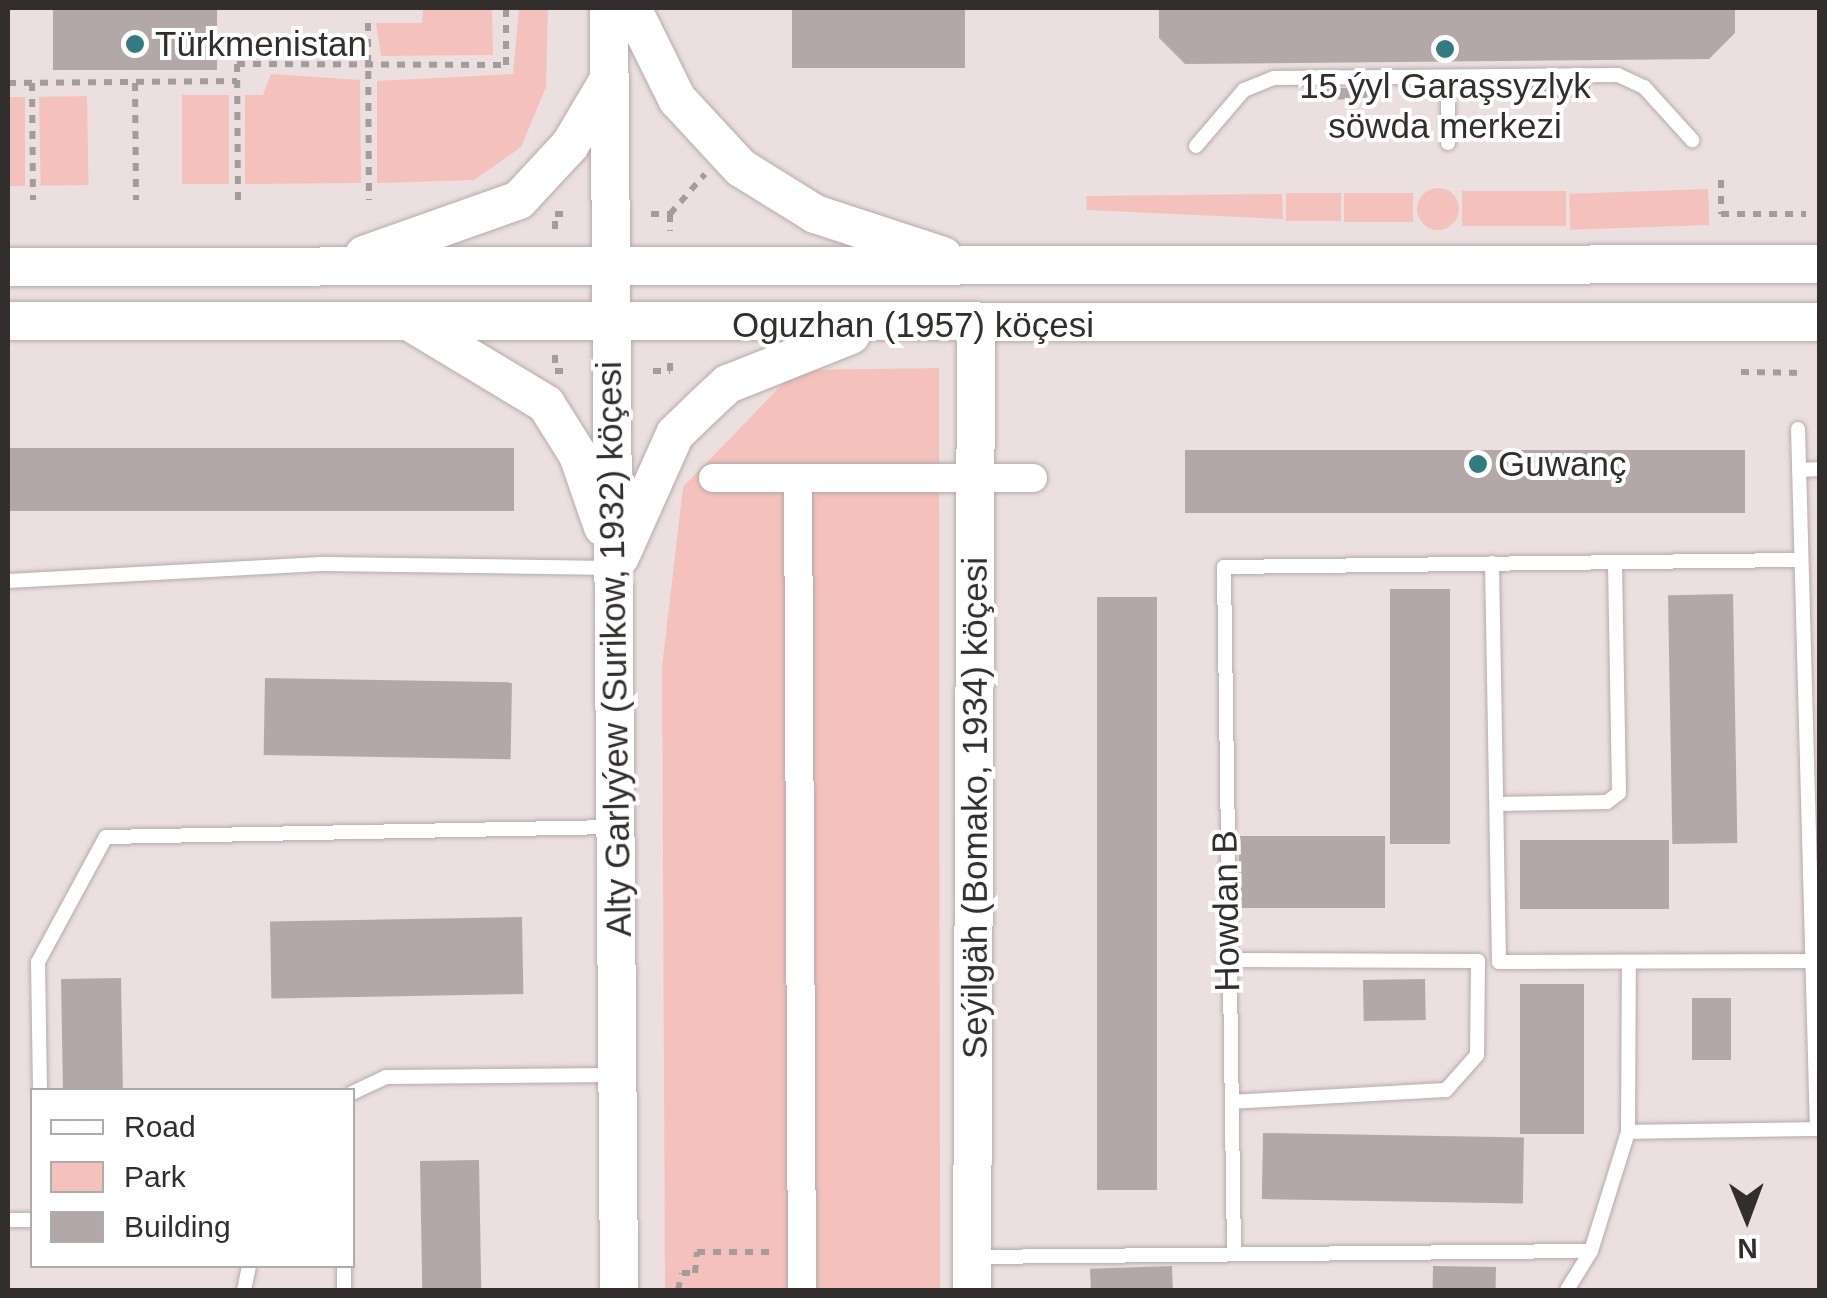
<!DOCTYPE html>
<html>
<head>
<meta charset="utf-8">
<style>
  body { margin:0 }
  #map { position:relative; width:1827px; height:1298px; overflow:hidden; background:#ebe0df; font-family:Arial,sans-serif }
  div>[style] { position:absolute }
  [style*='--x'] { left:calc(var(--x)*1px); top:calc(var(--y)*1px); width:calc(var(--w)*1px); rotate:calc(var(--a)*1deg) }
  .green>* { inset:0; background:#f5c1bd; transform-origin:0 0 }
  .round { border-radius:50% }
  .building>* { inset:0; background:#b2a8a7; transform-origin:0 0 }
  .path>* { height:6px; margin-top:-3px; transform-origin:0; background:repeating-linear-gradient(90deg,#a49c9b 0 8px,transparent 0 16px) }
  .roads { filter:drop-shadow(0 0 2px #b5aaa9) drop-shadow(0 0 2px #b5aaa9) }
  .lane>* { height:14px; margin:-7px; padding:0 7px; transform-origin:7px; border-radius:7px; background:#fff }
  .street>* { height:28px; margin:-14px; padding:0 14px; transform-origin:14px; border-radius:14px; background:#fff }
  .secondary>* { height:38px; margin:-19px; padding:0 19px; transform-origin:19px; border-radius:19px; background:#fff }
  .dots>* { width:28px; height:28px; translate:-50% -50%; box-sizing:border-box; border:5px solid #fff; border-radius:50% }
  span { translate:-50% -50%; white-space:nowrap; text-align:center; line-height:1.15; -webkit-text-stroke:8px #fff; paint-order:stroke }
  .poi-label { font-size:35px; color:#322e2d }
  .left { translate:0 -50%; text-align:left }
  .street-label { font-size:35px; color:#322e2d }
  .frame { position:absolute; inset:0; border:10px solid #322e2d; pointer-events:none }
  .legend { position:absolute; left:30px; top:1088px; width:325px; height:180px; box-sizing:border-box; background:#fff; border:2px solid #adabab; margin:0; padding:12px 18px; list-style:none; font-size:30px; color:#322e2d }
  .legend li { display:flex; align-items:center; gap:20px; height:50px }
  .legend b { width:50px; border:2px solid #adabab }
  .north { position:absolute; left:1697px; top:1168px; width:100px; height:100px; -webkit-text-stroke:8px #fff; paint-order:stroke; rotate:179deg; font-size:28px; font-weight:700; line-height:40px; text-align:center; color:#322e2d }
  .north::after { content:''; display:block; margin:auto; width:35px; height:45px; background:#322e2d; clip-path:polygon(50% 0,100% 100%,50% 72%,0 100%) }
</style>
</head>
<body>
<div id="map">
  <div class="green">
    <div style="clip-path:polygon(423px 8px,492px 8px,493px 55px,381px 56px,376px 23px,422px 23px)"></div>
    <div style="clip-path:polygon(519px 8px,548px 8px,546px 87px,521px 147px,474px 180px,377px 183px,377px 81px,513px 74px)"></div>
    <div style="clip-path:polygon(271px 74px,360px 80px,361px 183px,245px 184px,245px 95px,263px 95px)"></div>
    <div style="left:229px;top:95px;width:89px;height:47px;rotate:90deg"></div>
    <div style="left:87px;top:96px;width:89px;height:48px;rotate:89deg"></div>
    <div style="left:10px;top:97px;width:15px;height:89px"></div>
    <div class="round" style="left:1417px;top:188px;width:42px;height:42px"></div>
    <div style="left:1708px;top:189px;width:36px;height:139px;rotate:88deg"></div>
    <div style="left:1566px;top:191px;width:35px;height:104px;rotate:90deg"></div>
    <div style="left:1341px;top:193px;width:28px;height:55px;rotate:90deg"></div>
    <div style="left:1344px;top:193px;width:69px;height:29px"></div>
    <div style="clip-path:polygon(1282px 194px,1283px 219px,1087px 210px,1086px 196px)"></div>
    <div style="clip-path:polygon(939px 368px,940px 1290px,665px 1290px,662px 667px,683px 487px,796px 370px)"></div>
  </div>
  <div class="building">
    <div style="left:53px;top:8px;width:164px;height:62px"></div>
    <div style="left:792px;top:8px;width:173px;height:60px"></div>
    <div style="clip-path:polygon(1159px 8px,1735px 8px,1735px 33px,1709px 59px,1185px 64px,1159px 38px)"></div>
    <div style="clip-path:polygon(1523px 86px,1590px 86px,1590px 98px,1533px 98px)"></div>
    <div style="clip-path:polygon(1304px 88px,1375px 88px,1365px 99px,1304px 100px)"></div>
    <div style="left:514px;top:448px;width:63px;height:506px;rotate:90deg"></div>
    <div style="left:1745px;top:450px;width:63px;height:560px;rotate:90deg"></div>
    <div style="left:1390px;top:589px;width:60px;height:255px"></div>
    <div style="left:1733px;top:594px;width:249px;height:65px;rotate:89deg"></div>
    <div style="left:1097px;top:597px;width:60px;height:593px"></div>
    <div style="left:265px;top:678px;width:247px;height:77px;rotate:1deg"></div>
    <div style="left:1239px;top:836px;width:146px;height:72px"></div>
    <div style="left:1520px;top:840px;width:149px;height:69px"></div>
    <div style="left:522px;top:917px;width:77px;height:252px;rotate:89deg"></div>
    <div style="left:121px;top:978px;width:112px;height:60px;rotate:89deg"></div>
    <div style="left:1425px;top:979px;width:41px;height:62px;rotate:89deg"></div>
    <div style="left:1520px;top:984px;width:64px;height:150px"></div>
    <div style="left:1692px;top:998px;width:39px;height:62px"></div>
    <div style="left:1263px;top:1133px;width:261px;height:66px;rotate:1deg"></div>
    <div style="left:479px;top:1160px;width:130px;height:59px;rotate:89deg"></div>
    <div style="left:1172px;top:1266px;width:24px;height:82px;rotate:88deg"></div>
    <div style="left:1433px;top:1266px;width:63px;height:24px;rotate:1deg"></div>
  </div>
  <div class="path">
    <div style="--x:368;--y:23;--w:177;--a:89.7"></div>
    <div style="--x:8;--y:83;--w:229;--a:-0.5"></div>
    <div style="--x:32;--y:83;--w:117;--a:89.5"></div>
    <div style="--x:135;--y:83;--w:117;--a:89.5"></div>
    <div style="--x:1721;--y:180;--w:34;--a:90"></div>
    <div style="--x:1721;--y:214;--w:85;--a:0"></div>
    <div style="--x:238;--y:200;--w:136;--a:-90.4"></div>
    <div style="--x:237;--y:64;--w:269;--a:0.2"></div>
    <div style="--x:506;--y:65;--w:57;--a:-90"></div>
    <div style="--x:651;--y:214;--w:19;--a:0"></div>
    <div style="--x:670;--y:214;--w:17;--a:90"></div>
    <div style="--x:670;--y:214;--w:53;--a:-48.8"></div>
    <div style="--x:555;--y:229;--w:15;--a:-90"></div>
    <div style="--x:555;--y:214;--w:14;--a:0"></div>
    <div style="--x:555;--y:355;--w:16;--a:90"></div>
    <div style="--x:555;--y:371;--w:14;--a:0"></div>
    <div style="--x:653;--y:371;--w:17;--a:0"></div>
    <div style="--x:670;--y:371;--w:13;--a:-90"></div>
    <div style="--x:1741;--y:372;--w:64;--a:0.9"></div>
    <div style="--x:678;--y:1290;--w:17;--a:-77"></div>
    <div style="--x:682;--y:1273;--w:13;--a:0"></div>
    <div style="--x:695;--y:1273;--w:21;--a:-85"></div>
    <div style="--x:697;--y:1252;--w:78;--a:0"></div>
  </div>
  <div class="roads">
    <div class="lane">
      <div style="--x:1448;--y:77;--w:66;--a:90"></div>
      <div style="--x:1196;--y:146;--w:74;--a:-49.4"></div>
      <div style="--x:1244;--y:90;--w:32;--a:-22"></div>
      <div style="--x:1274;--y:78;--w:344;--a:-0.5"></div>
      <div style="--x:1618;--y:75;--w:29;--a:25"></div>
      <div style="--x:1644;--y:87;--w:72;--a:47.8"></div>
      <div style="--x:1798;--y:429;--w:700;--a:88.45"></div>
      <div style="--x:1801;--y:470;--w:19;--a:-3"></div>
      <div style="--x:1492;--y:563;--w:399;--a:89"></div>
      <div style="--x:1499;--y:962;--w:321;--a:-0.2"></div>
      <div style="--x:8;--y:581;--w:317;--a:-3.1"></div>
      <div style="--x:325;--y:564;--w:286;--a:0.8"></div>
      <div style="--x:1497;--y:804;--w:110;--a:-1"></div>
      <div style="--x:1607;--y:802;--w:15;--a:-37"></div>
      <div style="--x:1619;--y:793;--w:231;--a:-91"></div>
      <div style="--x:1226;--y:960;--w:252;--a:0.2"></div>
      <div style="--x:1478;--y:961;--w:94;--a:90.6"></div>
      <div style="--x:1477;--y:1055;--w:47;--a:131.5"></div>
      <div style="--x:1446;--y:1090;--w:214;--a:176.8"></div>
      <div style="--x:40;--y:1090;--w:128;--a:-90.9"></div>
      <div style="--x:38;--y:962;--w:142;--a:-61.5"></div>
      <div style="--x:106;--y:837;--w:509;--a:-1.13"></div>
      <div style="--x:352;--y:1093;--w:38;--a:-25"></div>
      <div style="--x:386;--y:1077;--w:227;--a:-0.5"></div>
      <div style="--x:1628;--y:1132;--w:170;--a:-89.7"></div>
      <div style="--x:8;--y:1220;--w:24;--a:0"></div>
      <div style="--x:1234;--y:1252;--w:685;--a:-90.84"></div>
      <div style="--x:1224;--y:567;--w:575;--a:-0.7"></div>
      <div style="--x:972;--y:1257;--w:619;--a:-0.56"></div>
      <div style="--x:244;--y:1290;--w:25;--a:-78"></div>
      <div style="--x:344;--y:1290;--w:24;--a:-90"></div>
      <div style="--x:1567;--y:1290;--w:46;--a:-58.4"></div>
      <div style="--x:1591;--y:1251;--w:125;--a:-72.7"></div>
      <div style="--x:1628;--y:1132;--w:192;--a:-0.9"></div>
    </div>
    <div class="street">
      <div style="--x:713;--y:478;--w:85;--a:0"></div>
      <div style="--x:802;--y:1290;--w:812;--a:-90.28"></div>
      <div style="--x:798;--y:478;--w:235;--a:0"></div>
    </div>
    <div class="secondary">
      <div style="--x:609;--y:8;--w:1282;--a:89.55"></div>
      <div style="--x:632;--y:8;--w:102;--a:63.7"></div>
      <div style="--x:677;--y:99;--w:94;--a:47.2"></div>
      <div style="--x:741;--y:168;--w:87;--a:31.9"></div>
      <div style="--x:815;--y:214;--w:135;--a:18.2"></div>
      <div style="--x:364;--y:255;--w:164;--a:-19.5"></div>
      <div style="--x:519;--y:200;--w:75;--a:-47.2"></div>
      <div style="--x:570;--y:145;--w:74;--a:-59.3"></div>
      <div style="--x:8;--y:267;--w:1812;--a:-0.09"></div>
      <div style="--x:8;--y:321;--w:1812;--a:0.03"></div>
      <div style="--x:415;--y:325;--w:153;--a:31.1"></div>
      <div style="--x:546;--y:404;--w:60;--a:57.9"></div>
      <div style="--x:578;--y:455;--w:76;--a:70.9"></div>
      <div style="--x:620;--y:557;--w:135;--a:-65.9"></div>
      <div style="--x:675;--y:434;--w:40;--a:-44"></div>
      <div style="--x:704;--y:406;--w:33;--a:-43"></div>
      <div style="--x:728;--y:384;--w:132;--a:-21.7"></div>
      <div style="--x:972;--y:1290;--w:964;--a:-89.76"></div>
    </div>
  </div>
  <div class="dots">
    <div style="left:135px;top:44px;background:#327b81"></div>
    <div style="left:1445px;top:49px;background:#327b81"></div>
    <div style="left:1478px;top:464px;background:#327b81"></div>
  </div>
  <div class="poi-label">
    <span class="left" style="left:155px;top:44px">Türkmenistan</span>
    <span style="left:1445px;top:106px">15 ýyl Garaşsyzlyk<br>söwda merkezi</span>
    <span class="left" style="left:1498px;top:464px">Guwanç</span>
  </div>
  <div class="street-label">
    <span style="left:913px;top:325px">Oguzhan (1957) köçesi</span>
    <span style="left:614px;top:649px;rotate:-91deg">Alty Garlyýew (Surikow, 1932) köçesi</span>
    <span style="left:975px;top:808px;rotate:-90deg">Seýilgäh (Bomako, 1934) köçesi</span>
    <span style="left:1226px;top:911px;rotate:-91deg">Howdan B</span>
  </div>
  <div class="frame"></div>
  <ul class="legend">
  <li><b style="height:12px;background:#fff"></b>Road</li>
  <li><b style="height:28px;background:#f5c1bd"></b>Park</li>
  <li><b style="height:28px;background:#b2a8a7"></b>Building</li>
  </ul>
  <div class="north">N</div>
</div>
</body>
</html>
